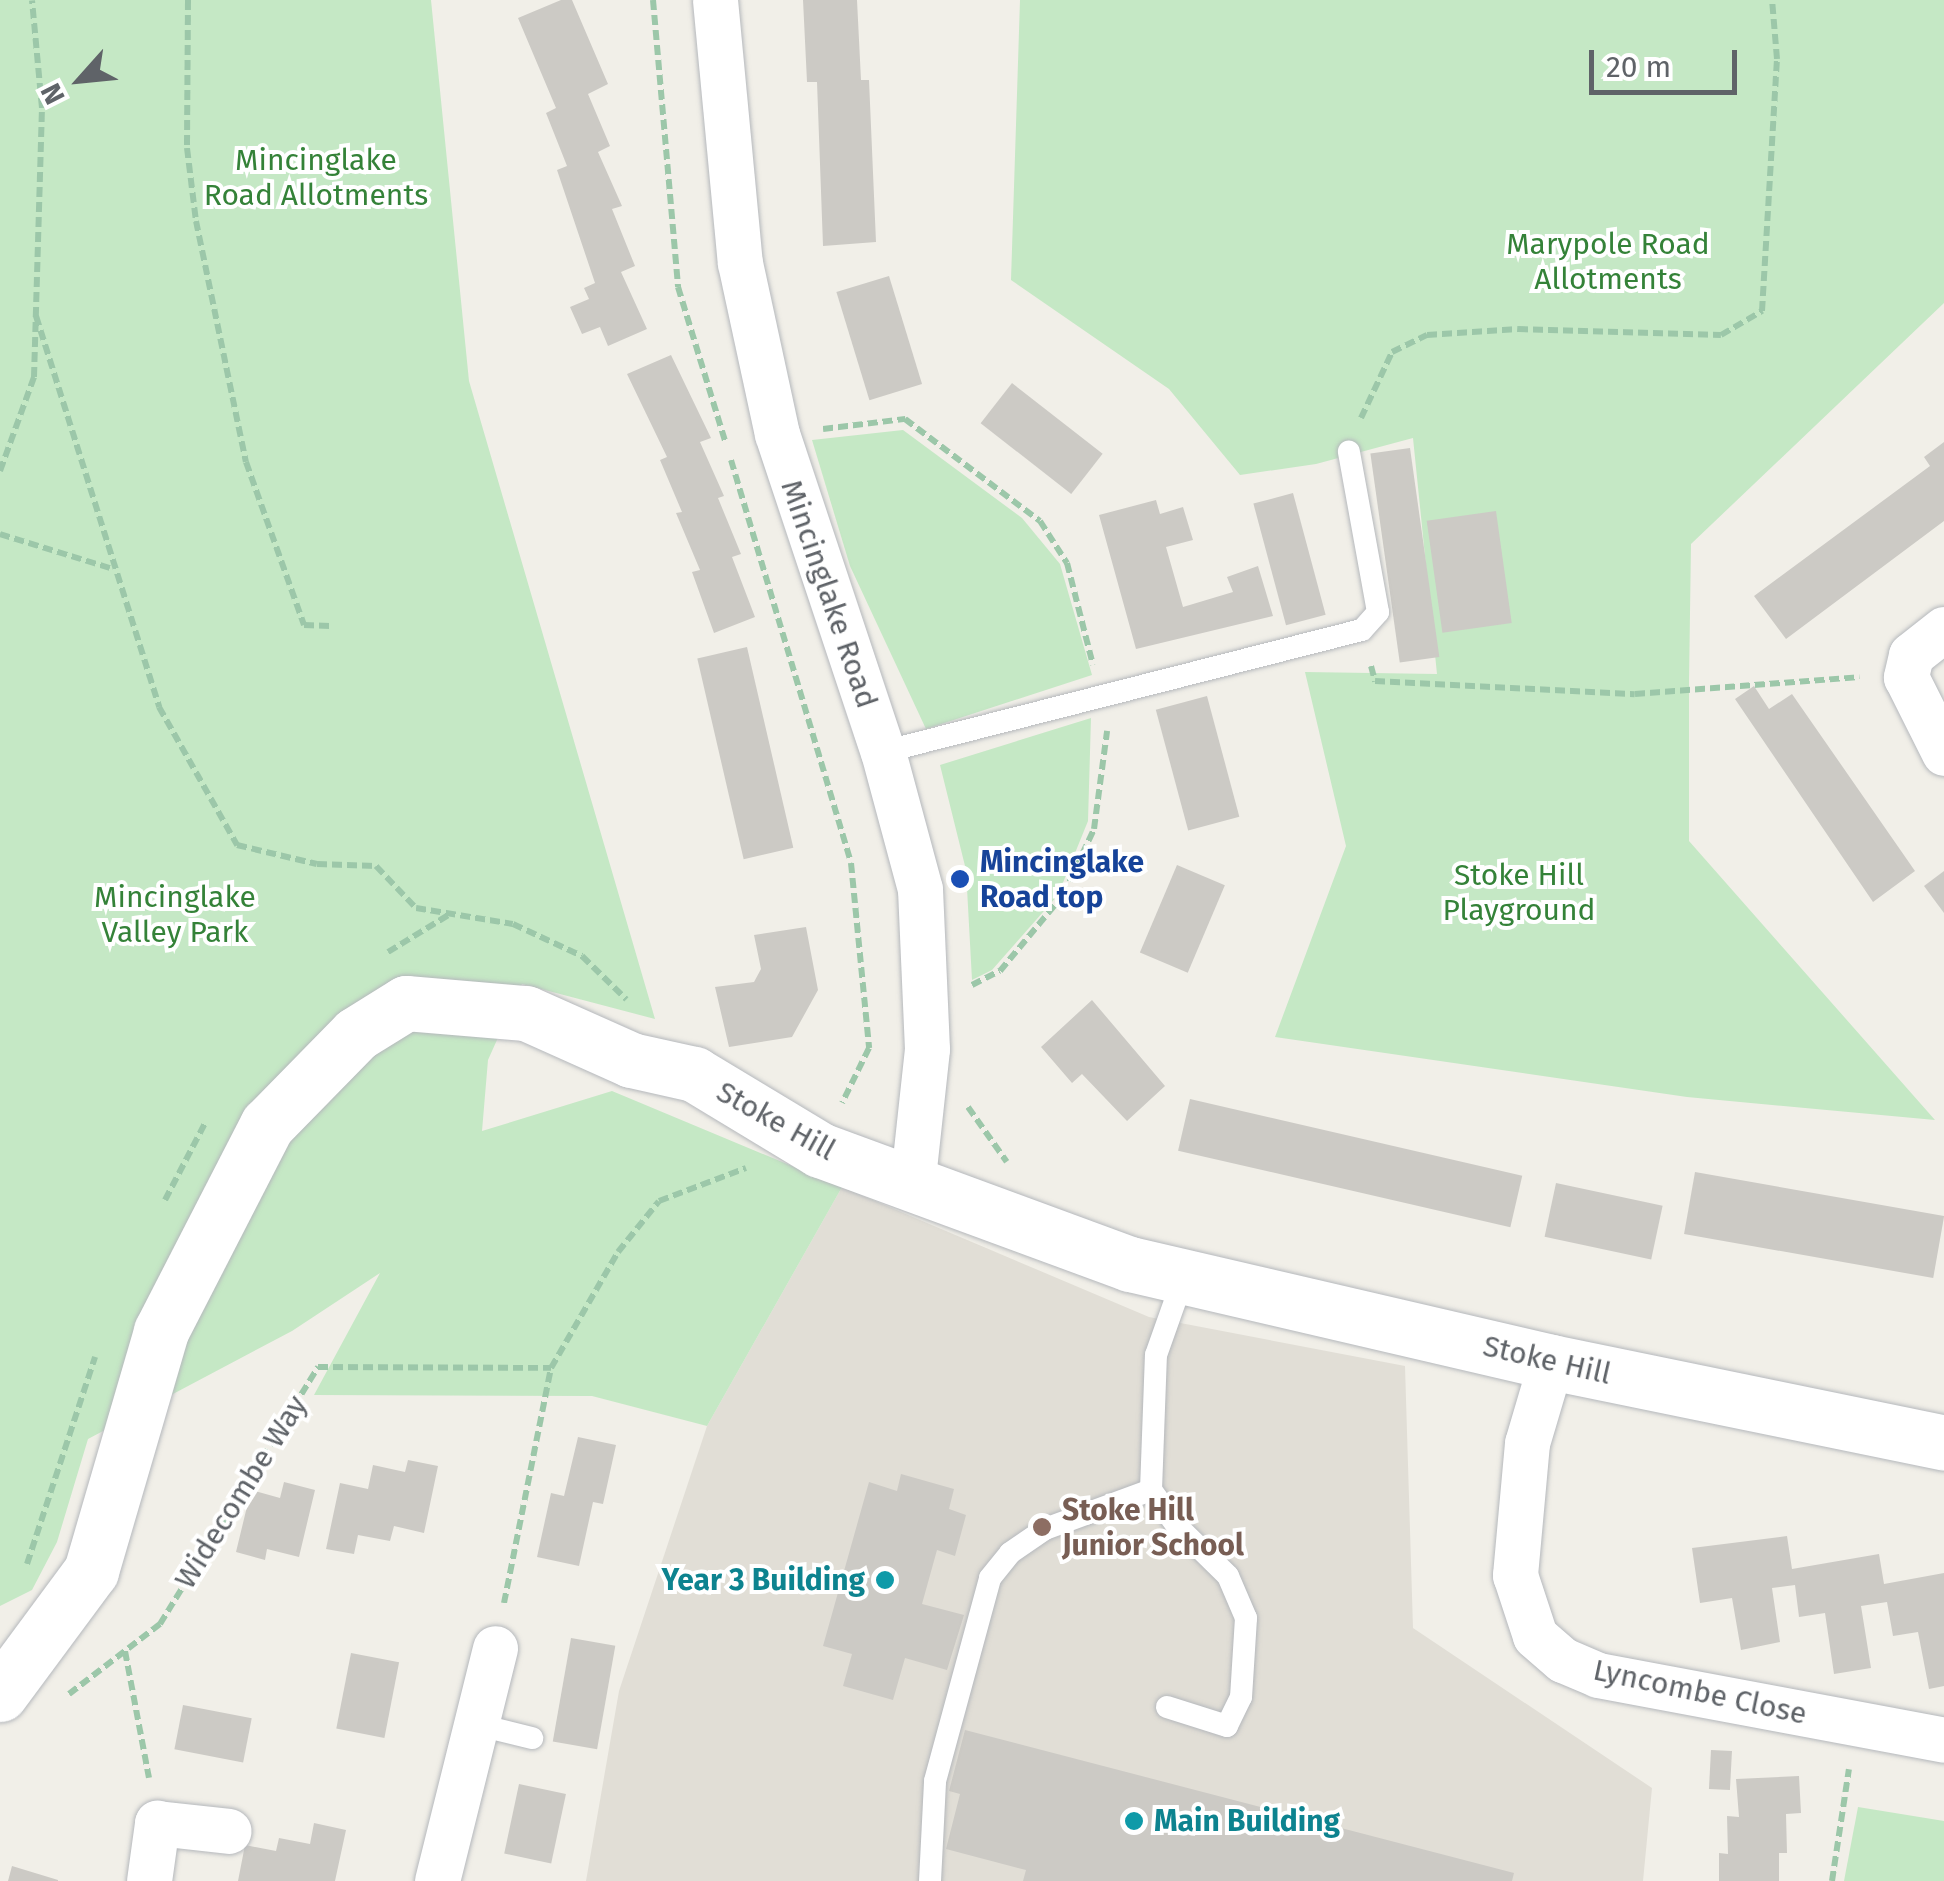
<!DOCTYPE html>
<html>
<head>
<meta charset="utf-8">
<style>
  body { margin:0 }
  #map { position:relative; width:1944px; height:1881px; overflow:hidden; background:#f1efe8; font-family:"Fira Sans",sans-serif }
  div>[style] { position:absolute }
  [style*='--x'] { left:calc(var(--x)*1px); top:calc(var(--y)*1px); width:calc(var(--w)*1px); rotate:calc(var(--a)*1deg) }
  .education>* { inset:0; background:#e1ded6 }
  .green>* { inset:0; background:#c5e8c5 }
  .building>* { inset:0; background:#cccac5; transform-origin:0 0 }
  .path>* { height:6px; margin-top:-3px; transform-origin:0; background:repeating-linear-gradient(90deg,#9cc7a9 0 10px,transparent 0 15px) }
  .roads { filter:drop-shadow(0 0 2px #b5b8bc) drop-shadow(0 0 2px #b5b8bc) }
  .lane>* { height:22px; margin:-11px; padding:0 11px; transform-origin:11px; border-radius:11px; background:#fff }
  .street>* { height:45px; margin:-22.5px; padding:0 22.5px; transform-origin:22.5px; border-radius:22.5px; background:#fff }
  .secondary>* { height:55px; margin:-27.5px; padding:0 27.5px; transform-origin:27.5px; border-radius:27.5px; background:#fff }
  .dots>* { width:28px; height:28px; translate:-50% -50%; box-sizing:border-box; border:5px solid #fff; border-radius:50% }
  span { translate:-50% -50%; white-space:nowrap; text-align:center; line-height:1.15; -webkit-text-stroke:8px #fff; paint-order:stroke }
  .park-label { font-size:30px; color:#348238 }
  .street-label { font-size:30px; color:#5f6368 }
  .transit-label { font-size:30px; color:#164399; font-weight:700 }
  .left { translate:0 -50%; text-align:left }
  .education-label { font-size:30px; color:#785e54; font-weight:700 }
  .culture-label { font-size:30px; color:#0d838f; font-weight:700 }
  .right { translate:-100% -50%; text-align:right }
  .north { position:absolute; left:30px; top:30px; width:100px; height:100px; -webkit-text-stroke:8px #fff; paint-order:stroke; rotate:243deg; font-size:28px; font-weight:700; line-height:40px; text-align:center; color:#5f6368 }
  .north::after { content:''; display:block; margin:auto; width:35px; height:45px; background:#5f6368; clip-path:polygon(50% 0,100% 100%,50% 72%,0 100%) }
  .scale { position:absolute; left:1589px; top:50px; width:148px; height:45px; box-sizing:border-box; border:5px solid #5f6368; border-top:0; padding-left:12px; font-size:30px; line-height:35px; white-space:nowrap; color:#5f6368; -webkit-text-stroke:8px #fff; paint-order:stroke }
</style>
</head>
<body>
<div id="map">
  <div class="education">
    <div style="clip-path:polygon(842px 1187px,1149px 1317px,1405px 1366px,1413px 1628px,1652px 1788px,1643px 1881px,586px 1881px,619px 1691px,707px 1426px)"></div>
  </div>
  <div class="green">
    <div style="clip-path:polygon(0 0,431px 0,469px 381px,655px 1019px,522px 984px,488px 1060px,482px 1131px,612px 1091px,842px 1187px,707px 1426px,592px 1396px,314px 1395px,380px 1273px,292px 1331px,88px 1439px,57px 1542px,32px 1590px,0 1606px)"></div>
    <div style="clip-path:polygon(1020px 0,1944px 0,1944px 303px,1691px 544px,1689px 682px,1689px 841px,1935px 1120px,1687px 1097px,1275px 1037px,1346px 846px,1305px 672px,1437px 674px,1413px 438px,1316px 464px,1240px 475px,1169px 389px,1011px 280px)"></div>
    <div style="clip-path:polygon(903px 430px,1022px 518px,1060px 564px,1092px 675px,926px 729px,850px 566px,812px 440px)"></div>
    <div style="clip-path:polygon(1091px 718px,1088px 821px,1058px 895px,992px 970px,972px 980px,966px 870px,940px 765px)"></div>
    <div style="clip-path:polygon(1858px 1807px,1944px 1821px,1944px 1881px,1844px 1881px)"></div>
  </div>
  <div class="building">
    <div style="clip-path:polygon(561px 0,572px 0,608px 84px,588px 94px,610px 146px,598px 152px,622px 206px,612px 209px,635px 266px,621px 272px,647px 329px,608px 346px,600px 327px,582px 334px,570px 307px,589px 299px,584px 288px,595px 283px,557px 170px,567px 166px,546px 113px,556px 108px,518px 18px)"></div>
    <div style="clip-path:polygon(803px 0,857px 0,861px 80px,869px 80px,876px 242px,823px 246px,817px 82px,807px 82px)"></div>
    <div style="left:889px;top:276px;width:113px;height:55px;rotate:73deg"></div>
    <div style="clip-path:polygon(671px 355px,711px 438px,700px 442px,724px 496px,718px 498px,741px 554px,732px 557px,755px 617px,714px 633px,692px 572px,700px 570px,676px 513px,682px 512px,660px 460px,667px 457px,627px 374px)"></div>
    <div style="left:1012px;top:383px;width:115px;height:51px;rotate:38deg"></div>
    <div style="clip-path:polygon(1944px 442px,1944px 521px,1786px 639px,1754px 596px,1930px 466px,1924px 457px)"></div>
    <div style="left:1410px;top:448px;width:211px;height:40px;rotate:82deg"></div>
    <div style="left:1293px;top:493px;width:126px;height:41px;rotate:75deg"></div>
    <div style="clip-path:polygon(1156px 500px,1160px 514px,1183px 507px,1193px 540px,1166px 547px,1183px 607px,1233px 592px,1227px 577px,1258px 566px,1273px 616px,1136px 649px,1099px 515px)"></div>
    <div style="left:1496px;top:511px;width:113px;height:70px;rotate:82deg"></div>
    <div style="left:747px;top:647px;width:206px;height:51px;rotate:77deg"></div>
    <div style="clip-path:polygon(1754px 686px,1769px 709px,1792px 694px,1915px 871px,1873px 902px,1735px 699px)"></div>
    <div style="left:1207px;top:696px;width:125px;height:53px;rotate:75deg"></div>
    <div style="left:1177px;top:865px;width:52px;height:95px;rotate:23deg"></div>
    <div style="clip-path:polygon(1944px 871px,1944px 913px,1924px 886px)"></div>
    <div style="clip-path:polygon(806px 927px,818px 990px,792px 1037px,729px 1047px,715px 987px,754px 982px,761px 969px,754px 935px)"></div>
    <div style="clip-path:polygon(1092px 1000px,1165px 1086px,1127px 1121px,1082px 1074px,1072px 1083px,1041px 1047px)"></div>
    <div style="left:1190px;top:1099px;width:341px;height:53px;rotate:13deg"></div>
    <div style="left:1695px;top:1172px;width:253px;height:63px;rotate:10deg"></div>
    <div style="left:1556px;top:1183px;width:109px;height:55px;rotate:12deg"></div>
    <div style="clip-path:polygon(578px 1437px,616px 1445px,603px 1504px,593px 1502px,579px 1566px,537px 1557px,551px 1493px,564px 1496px)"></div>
    <div style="clip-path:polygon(408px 1460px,438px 1466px,424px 1533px,394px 1526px,390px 1541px,358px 1535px,354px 1554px,326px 1549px,340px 1483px,368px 1489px,373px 1465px,405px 1472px)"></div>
    <div style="clip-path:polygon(901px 1474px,954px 1489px,949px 1509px,966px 1515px,955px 1556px,937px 1550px,922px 1604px,964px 1615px,947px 1670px,905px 1658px,893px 1700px,843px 1686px,852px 1654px,823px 1646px,869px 1482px,897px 1491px)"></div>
    <div style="clip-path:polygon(284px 1482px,315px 1490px,299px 1557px,267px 1549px,265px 1560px,236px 1552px,251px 1490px,280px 1498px)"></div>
    <div style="clip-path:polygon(1787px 1536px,1792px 1569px,1879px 1554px,1884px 1584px,1944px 1573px,1944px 1686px,1929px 1689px,1918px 1632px,1893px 1636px,1887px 1602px,1861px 1606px,1871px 1668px,1834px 1674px,1825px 1613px,1799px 1617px,1795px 1585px,1772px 1588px,1780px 1642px,1741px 1650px,1732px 1598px,1700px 1603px,1692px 1548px)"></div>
    <div style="left:571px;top:1638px;width:45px;height:105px;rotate:10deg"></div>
    <div style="left:351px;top:1653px;width:49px;height:77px;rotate:11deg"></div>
    <div style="left:183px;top:1705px;width:70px;height:45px;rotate:11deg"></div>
    <div style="clip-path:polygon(965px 1730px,1514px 1873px,1512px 1881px,1023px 1881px,1026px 1870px,946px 1849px,960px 1794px,949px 1791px)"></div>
    <div style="left:1711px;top:1750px;width:21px;height:39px;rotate:3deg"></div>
    <div style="clip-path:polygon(1799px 1776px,1801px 1813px,1786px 1814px,1787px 1853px,1779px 1853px,1779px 1881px,1719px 1881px,1719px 1853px,1728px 1854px,1727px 1816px,1739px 1817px,1736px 1779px)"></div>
    <div style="left:519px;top:1784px;width:48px;height:71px;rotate:12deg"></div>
    <div style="clip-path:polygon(314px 1823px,346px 1830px,335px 1881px,238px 1881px,245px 1845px,276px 1851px,279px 1838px,310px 1844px)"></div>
    <div style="clip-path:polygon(12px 1866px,58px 1880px,58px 1881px,8px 1881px)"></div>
  </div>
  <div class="path">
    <div style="--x:188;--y:0;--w:148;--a:90.4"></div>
    <div style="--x:187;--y:148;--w:74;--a:83"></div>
    <div style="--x:196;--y:221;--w:246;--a:78.3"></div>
    <div style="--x:246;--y:462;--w:173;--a:70.4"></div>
    <div style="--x:304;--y:625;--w:26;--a:2"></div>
    <div style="--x:653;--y:0;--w:288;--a:85"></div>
    <div style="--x:678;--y:287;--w:164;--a:73"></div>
    <div style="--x:36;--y:316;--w:410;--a:72.5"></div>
    <div style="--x:159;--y:707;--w:159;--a:60.5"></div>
    <div style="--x:237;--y:845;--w:82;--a:13.4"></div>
    <div style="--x:317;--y:864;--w:59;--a:1.9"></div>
    <div style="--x:376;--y:866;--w:58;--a:46.4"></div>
    <div style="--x:416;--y:908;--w:98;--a:9.4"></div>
    <div style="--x:513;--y:924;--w:76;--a:24.9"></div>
    <div style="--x:582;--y:956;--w:62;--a:44.3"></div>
    <div style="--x:1361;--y:418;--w:73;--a:-64.8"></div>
    <div style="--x:1392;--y:352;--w:39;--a:-26"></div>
    <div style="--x:1427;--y:335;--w:91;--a:-3.8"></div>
    <div style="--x:1518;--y:329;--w:203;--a:1.7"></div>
    <div style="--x:1721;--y:335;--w:48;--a:-30.3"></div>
    <div style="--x:1762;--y:311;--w:252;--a:-86.6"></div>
    <div style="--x:1777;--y:59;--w:59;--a:-94.8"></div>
    <div style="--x:823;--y:429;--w:83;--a:-7"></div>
    <div style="--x:905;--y:419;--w:169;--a:37.1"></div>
    <div style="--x:1040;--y:521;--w:50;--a:57.3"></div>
    <div style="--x:1067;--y:563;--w:105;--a:75.7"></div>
    <div style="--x:731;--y:460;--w:420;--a:73.4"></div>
    <div style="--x:851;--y:863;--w:186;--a:84.4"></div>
    <div style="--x:869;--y:1048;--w:61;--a:116.1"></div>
    <div style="--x:0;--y:471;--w:100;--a:-70.1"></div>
    <div style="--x:34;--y:377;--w:269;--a:-88.3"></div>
    <div style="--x:42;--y:108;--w:108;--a:-95.3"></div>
    <div style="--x:0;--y:534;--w:115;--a:17.2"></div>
    <div style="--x:1371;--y:666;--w:16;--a:75"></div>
    <div style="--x:1375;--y:681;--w:260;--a:2.9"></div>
    <div style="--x:1635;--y:694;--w:225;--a:-4.3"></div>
    <div style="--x:388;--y:952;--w:73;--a:-31.5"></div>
    <div style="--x:972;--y:985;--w:31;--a:-27"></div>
    <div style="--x:1000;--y:971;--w:99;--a:-50.3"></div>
    <div style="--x:1063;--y:895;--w:73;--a:-64.8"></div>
    <div style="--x:1094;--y:829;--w:99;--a:-82.4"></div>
    <div style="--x:968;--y:1107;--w:67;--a:54.7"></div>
    <div style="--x:165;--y:1200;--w:87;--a:-62.5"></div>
    <div style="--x:27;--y:1564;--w:218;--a:-71.8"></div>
    <div style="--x:504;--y:1603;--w:240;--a:-78.7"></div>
    <div style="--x:551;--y:1368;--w:134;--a:-60"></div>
    <div style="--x:618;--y:1252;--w:65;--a:-51.2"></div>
    <div style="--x:659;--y:1201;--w:93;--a:-20.8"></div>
    <div style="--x:125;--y:1651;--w:129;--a:79.3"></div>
    <div style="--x:69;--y:1694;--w:115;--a:-37.6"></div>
    <div style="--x:160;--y:1624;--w:302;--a:-58.4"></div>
    <div style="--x:318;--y:1367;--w:233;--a:0.2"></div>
    <div style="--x:1832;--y:1881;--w:113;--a:-81.4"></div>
  </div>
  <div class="roads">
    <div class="lane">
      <div style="--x:883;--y:752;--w:494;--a:-14.3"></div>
      <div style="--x:1362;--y:630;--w:24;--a:-48"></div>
      <div style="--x:1378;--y:612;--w:163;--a:-100.3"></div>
      <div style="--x:1151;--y:1490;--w:44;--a:54.2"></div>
      <div style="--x:1177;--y:1526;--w:71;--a:44.4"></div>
      <div style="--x:1228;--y:1576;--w:46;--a:66.8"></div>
      <div style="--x:1246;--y:1618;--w:79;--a:93.6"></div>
      <div style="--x:1241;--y:1697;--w:32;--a:116"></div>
      <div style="--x:1227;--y:1726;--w:63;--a:-162.4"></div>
      <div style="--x:475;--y:1724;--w:59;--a:13.8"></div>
      <div style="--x:930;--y:1881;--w:100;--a:-87.1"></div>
      <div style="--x:935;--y:1781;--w:210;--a:-74.8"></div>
      <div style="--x:990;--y:1578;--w:32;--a:-51"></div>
      <div style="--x:1010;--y:1553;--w:42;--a:-34.4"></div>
      <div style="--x:1045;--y:1529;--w:113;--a:-20.2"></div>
      <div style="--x:1151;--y:1490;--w:135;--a:-87.9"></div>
      <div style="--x:1156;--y:1355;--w:84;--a:-70.5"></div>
    </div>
    <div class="street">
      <div style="--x:715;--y:0;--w:264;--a:84.6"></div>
      <div style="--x:740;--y:263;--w:175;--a:77.8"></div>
      <div style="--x:777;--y:434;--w:335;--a:71.6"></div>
      <div style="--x:883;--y:752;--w:142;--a:74.9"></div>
      <div style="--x:920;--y:889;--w:160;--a:87.5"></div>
      <div style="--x:927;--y:1049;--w:139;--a:96.2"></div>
      <div style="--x:1944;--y:629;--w:42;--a:141.8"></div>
      <div style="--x:1911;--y:655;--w:23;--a:103"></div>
      <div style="--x:1906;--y:677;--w:85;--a:63.4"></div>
      <div style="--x:1551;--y:1362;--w:84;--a:106.5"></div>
      <div style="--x:1527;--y:1443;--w:133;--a:95.2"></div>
      <div style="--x:1515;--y:1575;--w:64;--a:71.8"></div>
      <div style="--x:1535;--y:1636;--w:37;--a:41"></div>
      <div style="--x:1563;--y:1660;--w:38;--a:23"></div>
      <div style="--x:1598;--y:1675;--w:352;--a:10.6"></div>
      <div style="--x:149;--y:1881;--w:59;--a:-82.1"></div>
      <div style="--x:157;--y:1823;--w:72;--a:6.3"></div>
      <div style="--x:437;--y:1881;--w:240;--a:-76"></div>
    </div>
    <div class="secondary">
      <div style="--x:0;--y:1694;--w:153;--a:-53.5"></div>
      <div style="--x:91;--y:1571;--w:250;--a:-73.7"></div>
      <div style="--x:161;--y:1331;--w:232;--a:-62.8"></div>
      <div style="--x:267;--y:1125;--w:127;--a:-45.6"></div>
      <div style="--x:356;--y:1034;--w:59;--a:-31.8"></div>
      <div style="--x:406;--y:1003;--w:120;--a:4.8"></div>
      <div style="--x:526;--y:1013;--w:115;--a:24.1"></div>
      <div style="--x:631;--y:1060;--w:65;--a:12.5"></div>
      <div style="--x:694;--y:1074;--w:147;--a:31.1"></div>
      <div style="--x:820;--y:1150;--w:330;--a:20.2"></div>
      <div style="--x:1130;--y:1264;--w:432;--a:13.1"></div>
      <div style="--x:1551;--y:1362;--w:401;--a:11.6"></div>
    </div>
  </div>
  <div class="dots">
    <div style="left:960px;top:879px;background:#1a4fb4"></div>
    <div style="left:1042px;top:1527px;background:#8d6e63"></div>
    <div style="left:885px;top:1580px;background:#0f9aa8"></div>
    <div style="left:1134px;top:1821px;background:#0f9aa8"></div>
  </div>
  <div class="park-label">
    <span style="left:316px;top:177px">Mincinglake<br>Road Allotments</span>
    <span style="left:1608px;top:261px">Marypole Road<br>Allotments</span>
    <span style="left:1519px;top:892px">Stoke Hill<br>Playground</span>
    <span style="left:175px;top:914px">Mincinglake<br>Valley Park</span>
  </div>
  <div class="street-label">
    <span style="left:829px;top:594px;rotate:71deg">Mincinglake Road</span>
    <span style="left:776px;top:1121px;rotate:29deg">Stoke Hill</span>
    <span style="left:1547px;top:1360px;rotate:13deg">Stoke Hill</span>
    <span style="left:241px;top:1492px;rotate:-58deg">Widecombe Way</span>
    <span style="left:1700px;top:1692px;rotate:12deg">Lyncombe Close</span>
  </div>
  <div class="transit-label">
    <span class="left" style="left:980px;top:879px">Mincinglake<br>Road top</span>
  </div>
  <div class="education-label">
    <span class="left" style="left:1062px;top:1527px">Stoke Hill<br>Junior School</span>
  </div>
  <div class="culture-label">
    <span class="right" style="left:865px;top:1580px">Year 3 Building</span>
    <span class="left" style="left:1154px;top:1821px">Main Building</span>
  </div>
  <div class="north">N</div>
  <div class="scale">20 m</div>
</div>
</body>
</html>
